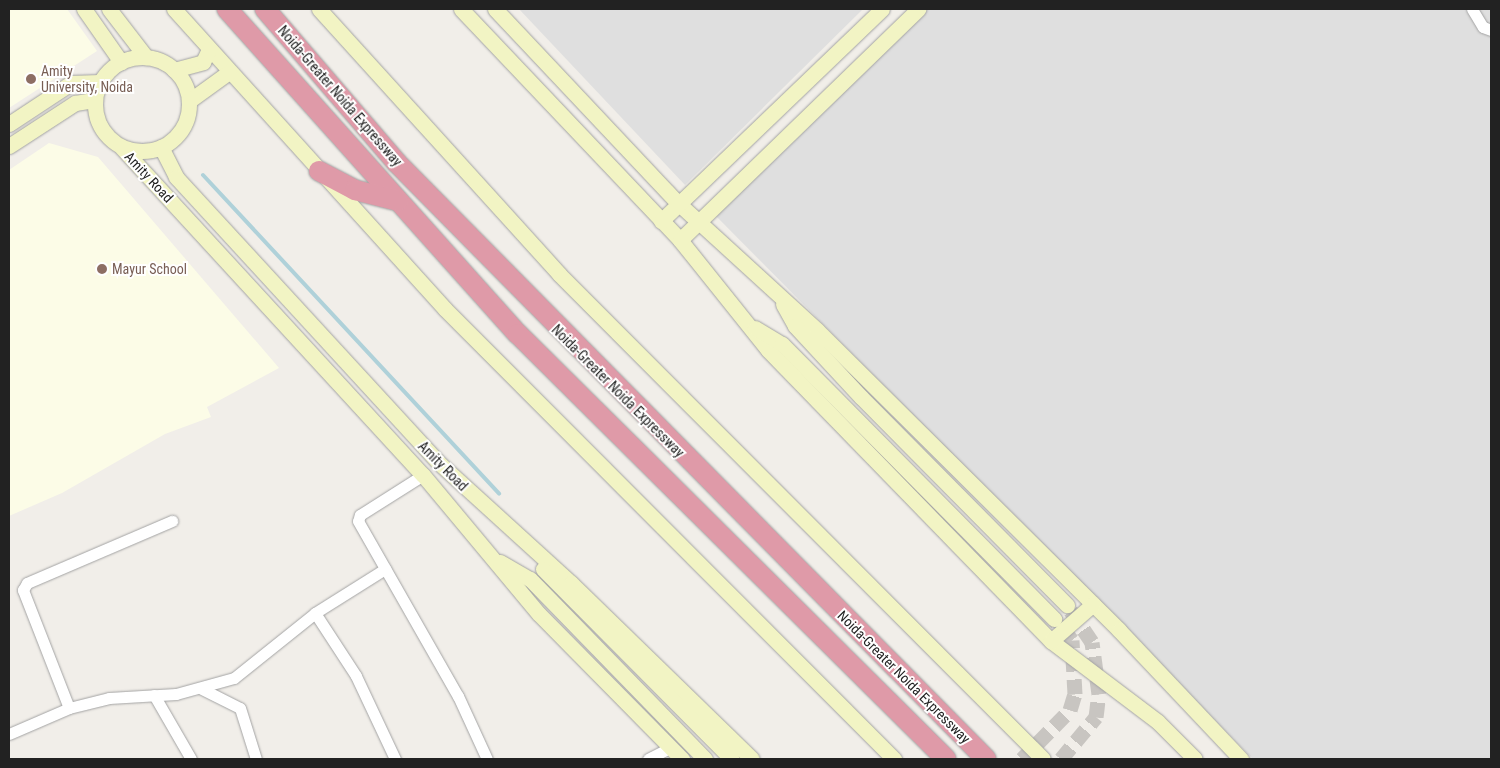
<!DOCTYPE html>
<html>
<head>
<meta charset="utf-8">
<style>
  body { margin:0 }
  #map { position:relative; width:1500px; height:768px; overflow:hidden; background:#f1eee9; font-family:"Roboto Condensed",sans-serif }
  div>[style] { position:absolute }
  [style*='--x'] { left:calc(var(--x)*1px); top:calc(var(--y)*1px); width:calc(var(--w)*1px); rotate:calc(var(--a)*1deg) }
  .residential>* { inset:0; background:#dfdfdf }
  .education>* { inset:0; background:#fcfce7 }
  .stream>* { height:4px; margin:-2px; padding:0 2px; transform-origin:2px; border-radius:2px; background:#afd1d9 }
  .secondary-tunnel>* { height:15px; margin-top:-7.5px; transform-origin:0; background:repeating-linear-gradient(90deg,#c8c5c1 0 15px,transparent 0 23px) }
  .roads { filter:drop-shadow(0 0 1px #a3a3a3) drop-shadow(0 0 1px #a3a3a3) }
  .street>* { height:11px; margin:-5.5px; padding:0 5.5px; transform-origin:5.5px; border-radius:5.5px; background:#fff }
  .secondary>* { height:15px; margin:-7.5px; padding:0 7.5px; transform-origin:7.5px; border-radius:7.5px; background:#f2f4c4 }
  .secondary>.ring { margin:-7.5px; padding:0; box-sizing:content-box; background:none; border:15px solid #f2f4c4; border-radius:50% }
  .highway>* { height:20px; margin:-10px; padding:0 10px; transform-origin:10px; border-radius:10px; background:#df9aa8 }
  .dots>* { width:14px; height:14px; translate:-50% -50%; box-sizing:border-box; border:2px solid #fff; border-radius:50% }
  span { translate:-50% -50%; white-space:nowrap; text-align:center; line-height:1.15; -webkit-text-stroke:4px #fff; paint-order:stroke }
  .education-label { font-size:14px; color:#785e54 }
  .left { translate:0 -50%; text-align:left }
  .street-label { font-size:14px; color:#222 }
  .frame { position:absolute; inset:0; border:10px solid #222; pointer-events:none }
</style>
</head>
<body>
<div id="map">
  <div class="residential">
    <div style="clip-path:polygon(519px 9px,863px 9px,685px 185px)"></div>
    <div style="clip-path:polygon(924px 9px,1491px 9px,1491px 759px,1253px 759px,712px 212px)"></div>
  </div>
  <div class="education">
    <div style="clip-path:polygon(9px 9px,67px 9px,97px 51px,9px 108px)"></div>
    <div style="clip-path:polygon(49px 143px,98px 157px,279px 368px,207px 407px,211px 417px,165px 434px,62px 493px,9px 516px,9px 170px)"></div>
  </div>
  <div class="stream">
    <div style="--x:203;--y:175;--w:435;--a:47.1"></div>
  </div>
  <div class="secondary-tunnel">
    <div style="--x:1022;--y:759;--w:69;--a:-45.6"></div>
    <div style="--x:1070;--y:710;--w:17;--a:-73"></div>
    <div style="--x:1075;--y:694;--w:54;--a:-93.2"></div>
    <div style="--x:1072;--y:640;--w:26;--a:-130"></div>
    <div style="--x:1061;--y:759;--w:55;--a:-50.2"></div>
    <div style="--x:1096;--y:717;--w:23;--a:-83"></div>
    <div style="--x:1099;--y:694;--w:52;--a:-97.7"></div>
    <div style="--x:1092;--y:642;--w:45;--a:-124"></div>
  </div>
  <div class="roads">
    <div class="street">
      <div style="--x:1472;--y:9;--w:21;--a:59"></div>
      <div style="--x:1483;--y:27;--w:9;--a:21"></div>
      <div style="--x:423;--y:475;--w:75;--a:147.6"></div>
      <div style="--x:360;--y:515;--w:6;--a:108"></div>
      <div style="--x:358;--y:521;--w:202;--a:60.3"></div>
      <div style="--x:458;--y:696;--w:69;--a:65.3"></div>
      <div style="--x:315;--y:613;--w:75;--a:56.9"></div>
      <div style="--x:356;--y:676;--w:92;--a:64.8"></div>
      <div style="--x:202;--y:689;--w:42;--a:26.6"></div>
      <div style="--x:240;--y:708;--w:53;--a:72.6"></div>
      <div style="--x:154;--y:695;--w:74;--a:60"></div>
      <div style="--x:69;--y:708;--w:127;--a:-111.3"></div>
      <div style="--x:23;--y:590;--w:8;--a:-60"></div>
      <div style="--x:27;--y:583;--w:158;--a:-23.2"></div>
      <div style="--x:9;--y:734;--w:65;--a:-23.4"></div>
      <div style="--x:69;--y:708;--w:41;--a:-14"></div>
      <div style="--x:109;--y:698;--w:67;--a:-3.4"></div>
      <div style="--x:176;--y:694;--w:60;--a:-15.4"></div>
      <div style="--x:234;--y:678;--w:104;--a:-38.7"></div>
      <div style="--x:315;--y:613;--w:83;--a:-32.2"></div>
      <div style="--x:648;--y:759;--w:25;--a:-27"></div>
    </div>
    <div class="secondary">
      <div style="--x:84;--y:9;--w:65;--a:55.1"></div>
      <div style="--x:109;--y:9;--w:61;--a:52.4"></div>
      <div style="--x:174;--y:9;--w:404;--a:47.9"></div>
      <div style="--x:445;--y:309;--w:636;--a:45.06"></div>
      <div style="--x:319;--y:9;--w:358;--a:47.8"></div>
      <div style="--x:559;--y:274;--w:685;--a:45.06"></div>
      <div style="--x:461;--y:9;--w:318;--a:46.5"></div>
      <div style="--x:680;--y:240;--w:141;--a:51.3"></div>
      <div style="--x:768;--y:350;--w:406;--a:45.8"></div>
      <div style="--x:1051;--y:641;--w:134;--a:37.1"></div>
      <div style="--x:1158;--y:722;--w:52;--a:45"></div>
      <div style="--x:495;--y:9;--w:267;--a:46.7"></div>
      <div style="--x:678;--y:203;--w:188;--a:42.4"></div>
      <div style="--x:817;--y:330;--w:426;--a:44.8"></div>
      <div style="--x:1119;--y:630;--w:178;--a:46.6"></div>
      <div class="ring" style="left:95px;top:57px;width:79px;height:79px"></div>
      <div style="--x:174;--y:70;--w:30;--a:-15"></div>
      <div style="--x:203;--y:62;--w:14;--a:-65"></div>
      <div style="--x:189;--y:101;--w:49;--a:-35.9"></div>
      <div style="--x:9;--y:124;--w:74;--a:-33.5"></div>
      <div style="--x:71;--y:83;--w:28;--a:-2"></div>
      <div style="--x:9;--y:146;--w:79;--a:-33.1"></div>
      <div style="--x:75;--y:103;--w:19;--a:-9"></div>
      <div style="--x:161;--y:147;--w:34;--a:63"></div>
      <div style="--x:176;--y:177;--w:387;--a:47.4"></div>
      <div style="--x:438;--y:462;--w:180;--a:42.3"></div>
      <div style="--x:571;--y:583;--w:252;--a:44.2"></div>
      <div style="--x:122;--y:148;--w:444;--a:47.4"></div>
      <div style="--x:423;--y:475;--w:181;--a:50.2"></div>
      <div style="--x:539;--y:614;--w:204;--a:45.4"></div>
      <div style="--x:661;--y:221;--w:306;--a:-43.8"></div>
      <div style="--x:680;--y:240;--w:332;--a:-44.1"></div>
      <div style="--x:783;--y:304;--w:25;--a:61"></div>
      <div style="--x:795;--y:326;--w:97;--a:47.1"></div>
      <div style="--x:861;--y:397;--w:293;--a:45.3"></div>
      <div style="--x:755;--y:328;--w:31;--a:31"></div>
      <div style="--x:782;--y:344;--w:387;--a:45.3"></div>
      <div style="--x:500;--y:562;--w:34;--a:30"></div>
      <div style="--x:530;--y:579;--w:251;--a:45.8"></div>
      <div style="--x:543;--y:569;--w:268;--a:45.2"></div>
      <div style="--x:1051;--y:641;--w:56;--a:-41.4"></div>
    </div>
    <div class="highway">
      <div style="--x:227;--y:9;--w:436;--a:48.2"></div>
      <div style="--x:518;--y:334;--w:603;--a:44.8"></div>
      <div style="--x:265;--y:9;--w:203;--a:49.4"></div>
      <div style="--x:397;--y:163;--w:838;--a:45.34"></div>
      <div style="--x:319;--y:171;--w:41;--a:27.8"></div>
      <div style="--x:355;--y:190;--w:44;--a:14.3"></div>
    </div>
  </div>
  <div class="dots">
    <div style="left:31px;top:79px;background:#8d6e63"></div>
    <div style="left:102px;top:269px;background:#8d6e63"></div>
  </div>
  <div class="education-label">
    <span class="left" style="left:41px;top:79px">Amity<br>University, Noida</span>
    <span class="left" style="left:112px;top:269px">Mayur School</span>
  </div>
  <div class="street-label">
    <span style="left:340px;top:96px;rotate:49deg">Noida-Greater Noida Expressway</span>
    <span style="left:149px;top:177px;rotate:47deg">Amity Road</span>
    <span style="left:618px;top:391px;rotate:45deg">Noida-Greater Noida Expressway</span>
    <span style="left:443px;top:466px;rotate:45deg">Amity Road</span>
    <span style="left:904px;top:677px;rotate:45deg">Noida-Greater Noida Expressway</span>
  </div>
  <div class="frame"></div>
</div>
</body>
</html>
